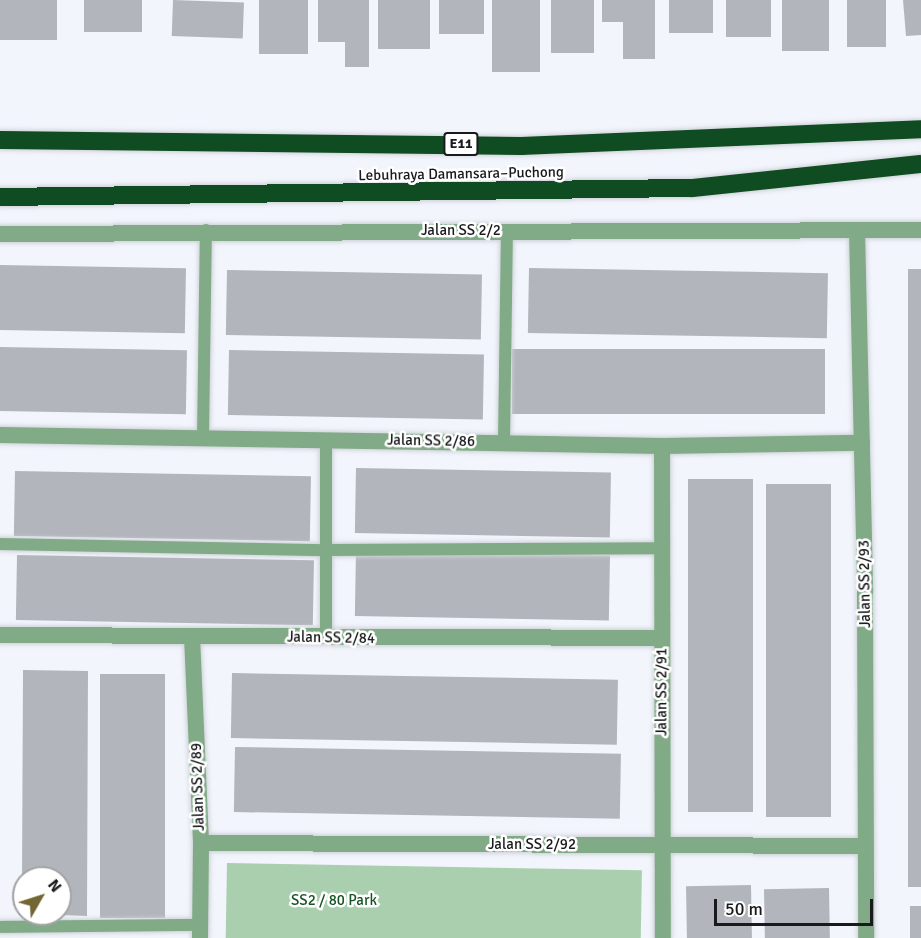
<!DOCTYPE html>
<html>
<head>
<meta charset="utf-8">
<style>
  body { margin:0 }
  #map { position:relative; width:921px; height:938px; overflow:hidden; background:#f2f5fc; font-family:Signika,sans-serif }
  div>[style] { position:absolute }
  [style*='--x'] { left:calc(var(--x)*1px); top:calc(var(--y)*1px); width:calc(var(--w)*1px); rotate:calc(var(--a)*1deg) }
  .green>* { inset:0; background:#aacfae; transform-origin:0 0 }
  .building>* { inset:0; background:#b2b5bb; transform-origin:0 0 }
  .roads { filter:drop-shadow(0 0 2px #cfd2d8) drop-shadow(0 0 2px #cfd2d8) }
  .service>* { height:12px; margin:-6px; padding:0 6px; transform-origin:6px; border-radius:6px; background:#80ab86 }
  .minor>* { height:16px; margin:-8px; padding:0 8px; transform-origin:8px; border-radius:8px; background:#80ab86 }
  .motorway>* { height:18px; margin:-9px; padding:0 9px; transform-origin:9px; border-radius:9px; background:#104c21 }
  span { translate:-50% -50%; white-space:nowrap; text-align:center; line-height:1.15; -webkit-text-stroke:5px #fff; paint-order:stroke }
  .shield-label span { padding:2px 4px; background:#fff; border:2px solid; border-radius:4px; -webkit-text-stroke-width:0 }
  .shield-label { font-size:14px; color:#191a1c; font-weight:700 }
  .street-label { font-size:15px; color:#191a1c }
  .park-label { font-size:15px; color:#155525 }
  .north { position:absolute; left:12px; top:866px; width:60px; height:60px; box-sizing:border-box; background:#fff; border:2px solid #a3a3a4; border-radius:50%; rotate:51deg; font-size:16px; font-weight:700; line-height:24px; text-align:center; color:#191a1c }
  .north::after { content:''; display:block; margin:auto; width:21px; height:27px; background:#726633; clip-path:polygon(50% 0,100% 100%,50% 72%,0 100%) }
  .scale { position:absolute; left:714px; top:899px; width:159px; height:27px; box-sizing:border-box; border:3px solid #191a1c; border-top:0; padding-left:8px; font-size:18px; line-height:21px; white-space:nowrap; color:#191a1c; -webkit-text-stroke:4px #fff; paint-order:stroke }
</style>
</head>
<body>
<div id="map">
  <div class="green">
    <div style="left:227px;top:863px;width:415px;height:75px;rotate:1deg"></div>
  </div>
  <div class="building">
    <div style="left:0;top:0;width:57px;height:40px"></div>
    <div style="left:84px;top:0;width:58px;height:32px"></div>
    <div style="left:173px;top:0;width:71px;height:36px;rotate:2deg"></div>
    <div style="left:259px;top:0;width:49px;height:54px"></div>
    <div style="clip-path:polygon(318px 0,369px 0,369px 67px,345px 67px,345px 42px,318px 42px)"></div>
    <div style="left:378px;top:0;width:52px;height:49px"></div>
    <div style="left:439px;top:0;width:45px;height:34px"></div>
    <div style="left:492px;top:0;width:48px;height:72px"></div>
    <div style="left:551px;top:0;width:43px;height:53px"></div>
    <div style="clip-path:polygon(602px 0,655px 0,655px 59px,623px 59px,623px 22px,602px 22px)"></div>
    <div style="left:669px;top:0;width:44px;height:33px"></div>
    <div style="left:726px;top:0;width:45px;height:37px"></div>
    <div style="left:782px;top:0;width:47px;height:51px"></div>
    <div style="left:847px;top:0;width:39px;height:47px"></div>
    <div style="clip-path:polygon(903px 0,921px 0,921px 35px,906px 36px)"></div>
    <div style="left:0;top:265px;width:186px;height:65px;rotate:1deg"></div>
    <div style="left:529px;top:268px;width:299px;height:65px;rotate:1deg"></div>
    <div style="left:908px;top:269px;width:13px;height:618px"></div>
    <div style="left:227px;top:270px;width:255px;height:65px;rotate:1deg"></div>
    <div style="left:0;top:347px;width:187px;height:64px;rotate:1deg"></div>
    <div style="left:512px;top:349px;width:313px;height:65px"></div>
    <div style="left:229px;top:350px;width:255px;height:65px;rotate:1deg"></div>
    <div style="left:356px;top:468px;width:255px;height:65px;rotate:1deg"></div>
    <div style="left:15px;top:471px;width:296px;height:65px;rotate:1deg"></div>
    <div style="left:688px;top:479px;width:65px;height:333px"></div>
    <div style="left:766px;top:484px;width:65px;height:333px"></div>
    <div style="left:356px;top:551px;width:254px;height:65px;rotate:1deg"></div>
    <div style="left:17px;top:555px;width:297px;height:65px;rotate:1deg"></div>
    <div style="clip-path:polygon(23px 670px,88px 671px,87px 916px,60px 915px,60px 878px,22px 878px)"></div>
    <div style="left:232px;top:673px;width:386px;height:65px;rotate:1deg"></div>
    <div style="left:100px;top:674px;width:65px;height:244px"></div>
    <div style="left:235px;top:747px;width:386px;height:65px;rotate:1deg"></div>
    <div style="left:751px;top:885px;width:53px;height:65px;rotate:89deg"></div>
    <div style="left:829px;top:888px;width:50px;height:65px;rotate:89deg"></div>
    <div style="left:910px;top:906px;width:11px;height:32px"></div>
  </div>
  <div class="roads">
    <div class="service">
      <div style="--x:203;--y:438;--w:208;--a:-89.2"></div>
      <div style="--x:504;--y:442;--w:211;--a:-89.2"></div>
      <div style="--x:0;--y:544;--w:326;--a:1.1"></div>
      <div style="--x:326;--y:550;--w:336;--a:-0.3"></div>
      <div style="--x:326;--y:637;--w:198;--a:-90"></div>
      <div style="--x:0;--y:927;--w:200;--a:-0.6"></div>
    </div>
    <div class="minor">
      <div style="--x:857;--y:230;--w:362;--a:88.7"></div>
      <div style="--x:865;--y:592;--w:346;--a:89.8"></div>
      <div style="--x:0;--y:234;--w:921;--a:-0.25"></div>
      <div style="--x:0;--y:435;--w:662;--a:0.95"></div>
      <div style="--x:662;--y:446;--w:200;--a:-0.9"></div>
      <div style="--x:662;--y:446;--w:492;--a:89.9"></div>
      <div style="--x:0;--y:635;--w:661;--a:0.26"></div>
      <div style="--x:192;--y:636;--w:207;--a:87.5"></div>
      <div style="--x:201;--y:843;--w:95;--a:90.6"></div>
      <div style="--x:201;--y:843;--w:662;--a:0.26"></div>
    </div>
    <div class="motorway">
      <div style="--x:0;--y:140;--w:521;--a:0.66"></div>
      <div style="--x:521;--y:146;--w:400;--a:-2.4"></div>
      <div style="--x:0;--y:197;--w:692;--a:-0.75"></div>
      <div style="--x:692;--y:188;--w:230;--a:-6"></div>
    </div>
  </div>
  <div class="shield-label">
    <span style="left:461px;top:144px">E11</span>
  </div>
  <div class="street-label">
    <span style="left:461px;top:174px;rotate:-1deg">Lebuhraya Damansara–Puchong</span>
    <span style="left:461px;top:231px">Jalan SS 2/2</span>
    <span style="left:431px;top:441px;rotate:1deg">Jalan SS 2/86</span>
    <span style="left:865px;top:584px;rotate:-91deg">Jalan SS 2/93</span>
    <span style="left:331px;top:638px;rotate:1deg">Jalan SS 2/84</span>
    <span style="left:662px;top:692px;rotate:-90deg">Jalan SS 2/91</span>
    <span style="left:198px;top:787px;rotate:-92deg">Jalan SS 2/89</span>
    <span style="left:532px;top:845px">Jalan SS 2/92</span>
  </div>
  <div class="park-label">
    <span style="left:334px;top:901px">SS2 / 80 Park</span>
  </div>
  <div class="north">N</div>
  <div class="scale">50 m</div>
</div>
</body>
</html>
